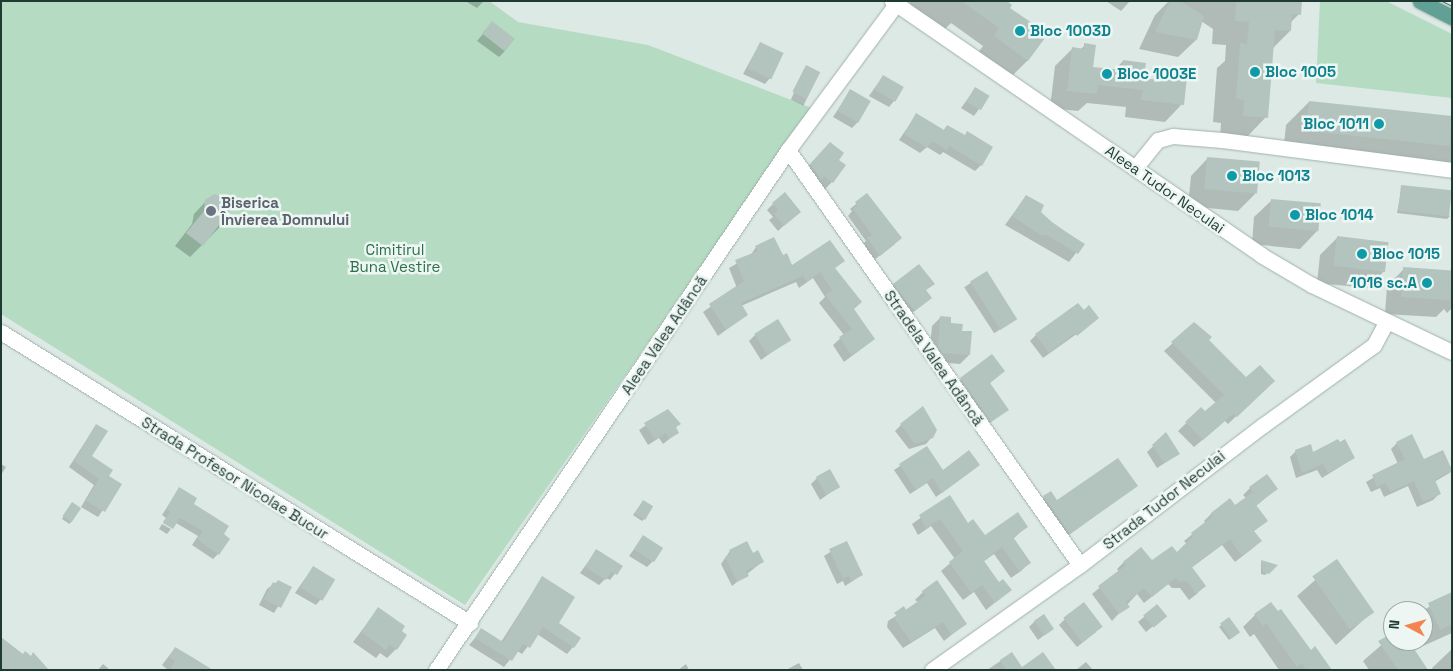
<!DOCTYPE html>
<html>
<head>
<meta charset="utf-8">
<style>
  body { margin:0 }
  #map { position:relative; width:1453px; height:671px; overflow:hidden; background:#dde9e5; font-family:"Space Grotesk",sans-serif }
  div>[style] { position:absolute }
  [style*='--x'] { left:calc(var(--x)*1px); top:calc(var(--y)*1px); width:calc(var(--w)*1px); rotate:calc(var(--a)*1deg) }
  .green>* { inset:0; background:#b5dbc2 }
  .shadow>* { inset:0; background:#0003; transform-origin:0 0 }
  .building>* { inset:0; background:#b3c4be; transform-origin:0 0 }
  .roads { filter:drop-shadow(0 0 1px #a0b1ac) drop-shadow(0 0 1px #a0b1ac) }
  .minor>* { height:15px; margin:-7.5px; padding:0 7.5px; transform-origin:7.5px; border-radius:7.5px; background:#fff }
  .major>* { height:15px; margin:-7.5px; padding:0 7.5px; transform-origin:7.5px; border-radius:7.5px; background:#61a094 }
  .tram>* { height:1px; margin:-0.5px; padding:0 0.5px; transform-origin:0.5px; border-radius:0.5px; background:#59756f }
  .dots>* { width:14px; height:14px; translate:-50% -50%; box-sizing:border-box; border:2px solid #edf6f2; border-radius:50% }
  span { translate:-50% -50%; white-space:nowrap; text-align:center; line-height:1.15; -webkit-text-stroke:5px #edf6f2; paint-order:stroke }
  .culture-label { font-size:15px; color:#0d838f; font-weight:700 }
  .left { translate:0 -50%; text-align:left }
  .right { translate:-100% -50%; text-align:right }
  .street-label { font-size:15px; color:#1f3933 }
  .worship-label { font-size:15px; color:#5b616d; font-weight:700 }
  .park-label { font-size:15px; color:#297049 }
  .frame { position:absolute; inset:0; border:2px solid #1f3933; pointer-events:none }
  .north { position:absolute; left:1383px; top:601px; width:50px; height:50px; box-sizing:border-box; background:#edf6f2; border:1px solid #9baaa6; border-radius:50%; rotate:276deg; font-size:14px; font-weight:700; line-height:20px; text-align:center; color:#1f3933 }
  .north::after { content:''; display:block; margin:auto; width:18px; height:22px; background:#f38451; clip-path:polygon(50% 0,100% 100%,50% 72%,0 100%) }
</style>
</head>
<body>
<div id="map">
  <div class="green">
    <div style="clip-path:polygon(1px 1px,489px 1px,518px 22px,648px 45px,812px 108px,465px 605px,1px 314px)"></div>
    <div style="clip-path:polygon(1320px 1px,1386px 1px,1452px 34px,1452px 98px,1316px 83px)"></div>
  </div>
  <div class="shadow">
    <div style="clip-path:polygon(465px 1px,484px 1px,477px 8px)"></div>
    <div style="clip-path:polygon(911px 1px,1004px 1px,1028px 60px,1010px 78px,977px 54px,983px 46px,951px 23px,944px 30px,909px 4px)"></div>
    <div style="clip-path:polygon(1106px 1px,1130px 1px,1121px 11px)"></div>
    <div style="clip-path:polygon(1169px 1px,1300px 1px,1299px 14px,1290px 23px,1290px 31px,1273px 48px,1266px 117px,1243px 141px,1220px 139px,1221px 123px,1213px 122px,1217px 68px,1225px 61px,1226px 45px,1212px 44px,1213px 29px,1201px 21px,1196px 40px,1178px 57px,1139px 49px,1155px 15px)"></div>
    <div style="clip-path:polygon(492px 23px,505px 51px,499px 57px,477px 41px)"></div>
    <div style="clip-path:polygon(760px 43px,770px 78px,765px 84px,743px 74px)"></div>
    <div style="clip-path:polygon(1085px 45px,1092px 68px,1114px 71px,1123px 61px,1143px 79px,1162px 81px,1167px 76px,1182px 104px,1165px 122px,1125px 117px,1126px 107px,1087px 103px,1078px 111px,1050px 108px,1055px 66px,1072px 49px,1080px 50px)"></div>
    <div style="left:806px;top:67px;width:14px;height:36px;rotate:25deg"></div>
    <div style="clip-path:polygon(883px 76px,894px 101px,889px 107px,869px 96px)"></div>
    <div style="clip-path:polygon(975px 89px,988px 96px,974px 116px,961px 108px)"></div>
    <div style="clip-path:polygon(850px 91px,858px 122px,852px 128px,833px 117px)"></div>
    <div style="clip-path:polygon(1309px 102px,1452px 118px,1452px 173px,1283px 154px,1286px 125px)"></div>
    <div style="clip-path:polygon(916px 115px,943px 131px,947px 126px,981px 165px,975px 171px,943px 152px,940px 155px,927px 147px,920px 153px,899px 140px)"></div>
    <div style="clip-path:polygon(821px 153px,837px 160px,832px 182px,823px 191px,801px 174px)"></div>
    <div style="clip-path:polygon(1208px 158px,1258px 163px,1255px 194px,1238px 211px,1188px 206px,1191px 176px)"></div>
    <div style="clip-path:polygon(1402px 186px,1450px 216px,1447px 219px,1397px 213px)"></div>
    <div style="clip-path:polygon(867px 195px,895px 244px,874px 260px,862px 245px,866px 241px,848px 216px,852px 211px,850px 209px)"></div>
    <div style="clip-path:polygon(1026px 196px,1039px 213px,1083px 244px,1069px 262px,1005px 225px)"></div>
    <div style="clip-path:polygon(1272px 200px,1317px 231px,1300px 249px,1252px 244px,1254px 217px)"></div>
    <div style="clip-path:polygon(206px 201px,223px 224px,190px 257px,175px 246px,192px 224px,194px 214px)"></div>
    <div style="clip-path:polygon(773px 204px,793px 217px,778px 231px,769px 220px,773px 217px,767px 210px)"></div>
    <div style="clip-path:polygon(1337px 238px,1385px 270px,1368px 288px,1317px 283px,1320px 255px)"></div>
    <div style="clip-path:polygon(774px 239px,782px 257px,792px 267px,843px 261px,834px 269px,853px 310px,874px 339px,844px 362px,833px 345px,844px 335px,819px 303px,825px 297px,813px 278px,799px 288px,796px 282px,741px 306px,746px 315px,718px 336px,703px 312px,737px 288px,729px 268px,750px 256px,756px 247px)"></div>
    <div style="clip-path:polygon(1404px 269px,1452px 271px,1452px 308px,1447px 313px,1444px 309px,1436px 317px,1385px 314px,1387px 286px)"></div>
    <div style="left:986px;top:273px;width:55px;height:26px;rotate:57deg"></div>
    <div style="clip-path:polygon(933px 283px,925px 291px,930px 298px,905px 319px,885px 293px,894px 284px)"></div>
    <div style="clip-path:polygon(941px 317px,961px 332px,969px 355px,960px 364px,933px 362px,929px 356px,932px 326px)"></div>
    <div style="clip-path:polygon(1092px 323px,1043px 358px,1030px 341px,1036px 335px)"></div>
    <div style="clip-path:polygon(1194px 324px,1245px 379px,1273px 381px,1228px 424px,1225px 421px,1194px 447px,1178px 431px,1201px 409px,1204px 413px,1216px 403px,1164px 351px)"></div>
    <div style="clip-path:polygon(755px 335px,789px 340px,761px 360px,749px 341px)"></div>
    <div style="clip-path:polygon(1004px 371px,989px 384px,1007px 409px,983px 429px,953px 387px,961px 379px)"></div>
    <div style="clip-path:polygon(668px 410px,679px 424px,675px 428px,677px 433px,663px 444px,659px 438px,648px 445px,639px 430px)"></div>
    <div style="clip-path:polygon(96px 425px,90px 457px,107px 477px,120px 485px,98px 517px,81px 507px,94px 485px,69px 467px)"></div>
    <div style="clip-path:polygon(901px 425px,932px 437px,926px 444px,909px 449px,895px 431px)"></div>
    <div style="clip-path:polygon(1166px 434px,1179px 454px,1157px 468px,1147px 452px)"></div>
    <div style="clip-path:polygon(1397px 443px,1423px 460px,1443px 452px,1451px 472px,1434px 482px,1439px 494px,1433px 500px,1417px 507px,1408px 486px,1384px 497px,1380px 488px,1371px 492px,1366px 482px,1398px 464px,1391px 449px)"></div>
    <div style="clip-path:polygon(927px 448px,942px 472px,973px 470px,936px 497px,927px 483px,910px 494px,894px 470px)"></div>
    <div style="clip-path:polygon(1296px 451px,1312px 454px,1354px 458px,1322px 478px,1317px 470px,1296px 478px,1290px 457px)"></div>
    <div style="clip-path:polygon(1px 464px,6px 467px,1px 475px)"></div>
    <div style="clip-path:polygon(817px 478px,838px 487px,820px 500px,811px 484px)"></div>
    <div style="clip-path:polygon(1136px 486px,1062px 540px,1037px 504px,1044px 497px,1057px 501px)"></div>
    <div style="clip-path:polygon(1250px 488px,1276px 489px,1256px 506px,1267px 520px,1253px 532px,1260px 541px,1253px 548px,1235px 562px,1222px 545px,1191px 568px,1198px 593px,1189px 600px,1180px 588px,1172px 588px,1168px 584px,1144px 603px,1137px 594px,1112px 621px,1092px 594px,1119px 572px,1117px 569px,1124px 562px,1151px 562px,1177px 554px,1187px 544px,1184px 541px,1206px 523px,1204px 521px,1211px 514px,1230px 500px,1235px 507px,1246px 498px,1243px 495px)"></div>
    <div style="clip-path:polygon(179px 489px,222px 534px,218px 554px,213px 559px,192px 545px,198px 536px,176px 523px,173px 528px,163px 522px,166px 518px,162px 515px)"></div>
    <div style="clip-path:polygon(950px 497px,968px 524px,985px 537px,1026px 527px,1013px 539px,1029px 563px,1021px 571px,1011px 578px,994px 554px,983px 562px,999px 583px,1010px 590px,986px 610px,974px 592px,963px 600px,941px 571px,955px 559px,931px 526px,918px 535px,912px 524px)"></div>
    <div style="clip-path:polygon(643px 501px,644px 519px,642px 521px,633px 515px)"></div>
    <div style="left:72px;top:503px;width:9px;height:19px;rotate:32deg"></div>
    <div style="clip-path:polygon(162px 524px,171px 529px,167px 534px,159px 529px)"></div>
    <div style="clip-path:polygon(643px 537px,653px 561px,647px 567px,629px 556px)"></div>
    <div style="clip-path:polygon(846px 542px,862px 575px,845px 586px,843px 581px,837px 584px,824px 556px)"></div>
    <div style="clip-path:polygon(596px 551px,621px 566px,610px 580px,606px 578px,599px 585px,580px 573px)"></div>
    <div style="clip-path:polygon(730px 551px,752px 555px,762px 562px,732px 586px,721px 564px)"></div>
    <div style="clip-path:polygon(1337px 561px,1372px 612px,1336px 645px,1297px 596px)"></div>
    <div style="clip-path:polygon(1261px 562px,1276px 566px,1265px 575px,1261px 574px)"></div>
    <div style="clip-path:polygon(313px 567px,321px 599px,316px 605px,295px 593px)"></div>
    <div style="clip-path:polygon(542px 578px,557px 623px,573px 647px,567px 654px,537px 634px,522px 654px,517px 651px,504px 667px,469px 645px,482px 630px,501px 642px)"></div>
    <div style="clip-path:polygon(278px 581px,290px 587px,274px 613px,259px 605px,267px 589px)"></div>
    <div style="clip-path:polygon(923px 592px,965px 624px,944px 641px,935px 628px,903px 648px,887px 627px,888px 621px,918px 602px,915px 600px)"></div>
    <div style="clip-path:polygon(1452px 594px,1452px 633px,1423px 646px,1422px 611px)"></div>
    <div style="clip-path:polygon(1157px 606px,1159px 621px,1146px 632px,1138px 622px)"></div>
    <div style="clip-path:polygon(378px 609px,400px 632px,396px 649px,387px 658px,380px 653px,376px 658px,353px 642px)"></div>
    <div style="clip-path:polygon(1255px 615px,1310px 651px,1330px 670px,1279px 670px,1254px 634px,1250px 637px,1243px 627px)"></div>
    <div style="clip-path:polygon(1065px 619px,1096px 632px,1077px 647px,1059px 625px)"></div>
    <div style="clip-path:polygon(1229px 619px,1236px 634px,1229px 640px,1219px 627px)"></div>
    <div style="clip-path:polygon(1035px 621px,1052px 629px,1038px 640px,1029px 627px)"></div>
    <div style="clip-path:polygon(1393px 635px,1393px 641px,1407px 641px,1427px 670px,1369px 670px,1363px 661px)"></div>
    <div style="clip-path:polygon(175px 648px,210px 670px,168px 670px,162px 665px)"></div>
    <div style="clip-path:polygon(1452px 649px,1452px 670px,1433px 670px,1432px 668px)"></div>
    <div style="clip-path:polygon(1011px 654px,1022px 670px,987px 670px)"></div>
    <div style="clip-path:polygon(1086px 662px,1093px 670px,1076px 670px)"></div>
    <div style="clip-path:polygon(799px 663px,803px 670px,786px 670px)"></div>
    <div style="clip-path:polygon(103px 664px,110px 670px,98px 670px)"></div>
    <div style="clip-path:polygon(686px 664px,689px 670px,678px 670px)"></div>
  </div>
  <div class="building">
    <div style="clip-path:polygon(961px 1px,1007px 1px,1012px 5px,1010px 8px,1048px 34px,1028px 61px,994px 36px,999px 28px)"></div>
    <div style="clip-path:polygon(1170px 1px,1180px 1px,1204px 16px,1197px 40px,1155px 32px)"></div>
    <div style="clip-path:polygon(1236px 1px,1302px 1px,1301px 15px,1292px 14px,1291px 31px,1275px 30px,1268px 118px,1243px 116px,1244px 100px,1236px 99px,1240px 43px,1247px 44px,1249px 22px,1235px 21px)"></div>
    <div style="left:492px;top:21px;width:29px;height:16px;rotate:38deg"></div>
    <div style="left:760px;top:42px;width:26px;height:29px;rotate:25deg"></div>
    <div style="clip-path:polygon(1084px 43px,1096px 45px,1093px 67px,1122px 70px,1123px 60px,1146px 63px,1144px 78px,1166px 81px,1166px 75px,1187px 77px,1184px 105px,1141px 100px,1143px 90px,1098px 85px,1097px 94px,1067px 91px,1072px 47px,1084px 49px)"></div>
    <div style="left:806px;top:65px;width:16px;height:30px;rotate:27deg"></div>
    <div style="left:883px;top:75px;width:24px;height:17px;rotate:30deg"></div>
    <div style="left:975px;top:87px;width:17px;height:17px;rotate:31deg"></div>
    <div style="left:850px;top:89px;width:24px;height:25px;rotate:30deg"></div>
    <div style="left:1309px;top:101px;width:144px;height:30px;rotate:6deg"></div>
    <div style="clip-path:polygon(916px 113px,944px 130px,947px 125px,965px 135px,967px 131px,993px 147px,982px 166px,949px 146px,947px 150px,932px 141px,927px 148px,904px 134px)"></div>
    <div style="clip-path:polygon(830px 142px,844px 153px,839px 160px,846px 165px,833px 183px,824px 176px,821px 180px,810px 164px)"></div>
    <div style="left:1207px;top:157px;width:53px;height:32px;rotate:5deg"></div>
    <div style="left:1401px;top:185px;width:51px;height:26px;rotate:6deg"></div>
    <div style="clip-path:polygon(785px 192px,801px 212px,784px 226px,774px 214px,778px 210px,772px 203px)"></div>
    <div style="clip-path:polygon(867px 193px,902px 238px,880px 256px,867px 238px,872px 235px,853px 209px,857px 205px,855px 202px)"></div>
    <div style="clip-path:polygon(214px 194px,229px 199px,231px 209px,224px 225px,219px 225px,203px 246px,186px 233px,204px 211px,205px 200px)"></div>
    <div style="clip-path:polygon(1026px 195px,1044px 205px,1041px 212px,1055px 225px,1085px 244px,1078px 254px,1045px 234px,1042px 236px,1012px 216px)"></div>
    <div style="left:1271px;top:199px;width:50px;height:28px;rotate:5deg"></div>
    <div style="left:1337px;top:236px;width:52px;height:30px;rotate:7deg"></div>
    <div style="clip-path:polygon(774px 237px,783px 255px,787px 253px,792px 265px,830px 240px,845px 261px,835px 268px,862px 302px,854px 309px,875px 339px,852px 356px,839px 337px,852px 329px,825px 295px,832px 290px,820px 272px,807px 282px,803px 276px,741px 303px,748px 315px,726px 330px,709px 304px,744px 281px,735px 260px,758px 251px,755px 246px)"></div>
    <div style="clip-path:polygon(919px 264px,935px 284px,926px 290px,932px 298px,915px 311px,893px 284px)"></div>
    <div style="left:1403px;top:267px;width:49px;height:30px;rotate:4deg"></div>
    <div style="left:987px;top:271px;width:57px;height:20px;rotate:58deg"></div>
    <div style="clip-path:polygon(1078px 303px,1084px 310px,1089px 305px,1099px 318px,1077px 336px,1075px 333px,1049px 353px,1035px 334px)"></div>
    <div style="clip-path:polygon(940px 316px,951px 317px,951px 323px,963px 324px,962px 331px,972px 331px,970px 355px,942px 353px,938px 347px)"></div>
    <div style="left:778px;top:319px;width:25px;height:28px;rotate:58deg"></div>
    <div style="clip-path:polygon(1194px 322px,1212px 337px,1209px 340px,1246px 377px,1260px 365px,1275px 381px,1237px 417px,1233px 414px,1203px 440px,1185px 422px,1201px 407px,1205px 411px,1224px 395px,1171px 342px)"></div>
    <div style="clip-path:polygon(992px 354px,1005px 371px,990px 383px,1009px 410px,991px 422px,960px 378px)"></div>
    <div style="clip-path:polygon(923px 406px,937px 430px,933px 438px,915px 444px,900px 424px)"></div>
    <div style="clip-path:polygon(668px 409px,681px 424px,676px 427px,679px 433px,669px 439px,666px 433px,655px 440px,644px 423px)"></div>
    <div style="clip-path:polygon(96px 424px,108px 431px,92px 456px,113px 470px,109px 476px,122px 484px,105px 512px,86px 501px,99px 479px,74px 461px)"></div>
    <div style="clip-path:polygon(1166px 432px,1180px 454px,1164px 463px,1152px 445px)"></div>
    <div style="clip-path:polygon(1412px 434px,1424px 459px,1443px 450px,1452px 470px,1435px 480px,1441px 494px,1423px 502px,1414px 481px,1390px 492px,1386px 483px,1377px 487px,1372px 475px,1405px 459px,1396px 442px)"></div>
    <div style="clip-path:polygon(1338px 439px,1340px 442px,1345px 439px,1355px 458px,1328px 473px,1323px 464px,1302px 473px,1295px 450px,1311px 444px,1313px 452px)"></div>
    <div style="clip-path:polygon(927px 446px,943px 470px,969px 450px,980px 465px,942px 493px,933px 478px,916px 490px,899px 464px)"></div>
    <div style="clip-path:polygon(1118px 458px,1138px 486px,1070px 534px,1043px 496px,1051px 491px,1057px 500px)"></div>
    <div style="left:830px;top:469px;width:21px;height:16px;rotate:61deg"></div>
    <div style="clip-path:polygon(1267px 474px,1278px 489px,1256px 505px,1268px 521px,1254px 531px,1262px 541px,1242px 556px,1230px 539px,1192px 567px,1206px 586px,1196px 594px,1187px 581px,1179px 582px,1176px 578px,1152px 597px,1144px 588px,1126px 602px,1130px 607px,1119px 614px,1098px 586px,1126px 565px,1123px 562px,1141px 547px,1152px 560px,1172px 546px,1177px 552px,1193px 536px,1191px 533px,1213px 516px,1211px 513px,1230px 498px,1235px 505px,1253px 492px,1249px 487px)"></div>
    <div style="clip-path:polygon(179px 487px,197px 498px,194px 504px,229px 526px,224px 534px,230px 539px,219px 555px,197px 539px,203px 531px,180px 518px,173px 529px,163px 523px,170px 512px,166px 509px)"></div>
    <div style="clip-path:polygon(950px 495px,968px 523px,973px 519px,985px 535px,1018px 512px,1028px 527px,1013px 537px,1031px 563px,1019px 571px,1002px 547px,984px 561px,999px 582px,1003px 579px,1012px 590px,995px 603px,982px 585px,971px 593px,949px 562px,963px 551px,940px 519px,926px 528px,919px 515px)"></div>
    <div style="left:643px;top:500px;width:12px;height:16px;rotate:31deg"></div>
    <div style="left:72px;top:502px;width:11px;height:17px;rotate:34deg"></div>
    <div style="left:643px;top:535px;width:24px;height:17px;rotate:33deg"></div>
    <div style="clip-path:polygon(747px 541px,753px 553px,758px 550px,764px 562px,746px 571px,749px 576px,737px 582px,725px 557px,731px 554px,729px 550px)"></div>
    <div style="clip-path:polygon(847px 541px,863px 575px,851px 581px,849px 576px,843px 579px,829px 549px)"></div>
    <div style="clip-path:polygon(596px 549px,623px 566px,617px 575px,611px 572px,606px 580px,585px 567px)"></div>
    <div style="left:1337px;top:559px;width:65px;height:30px;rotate:55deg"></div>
    <div style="clip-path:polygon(1261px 560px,1278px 565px,1269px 574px,1263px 572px)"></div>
    <div style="left:313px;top:566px;width:26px;height:25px;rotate:31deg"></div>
    <div style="clip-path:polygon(542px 576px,575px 597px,559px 623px,581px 638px,574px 648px,543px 627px,530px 648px,523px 644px,512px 661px,475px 638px,481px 628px,503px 642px)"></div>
    <div style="clip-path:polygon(278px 580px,292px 587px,281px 608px,264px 599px,273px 582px,276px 584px)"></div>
    <div style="clip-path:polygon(937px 580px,967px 624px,951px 635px,943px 622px,911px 642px,894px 618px,897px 616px,894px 613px,904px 606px,906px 610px,925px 596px,922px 591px)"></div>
    <div style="clip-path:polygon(1452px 592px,1452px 624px,1440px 630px,1428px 603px)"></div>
    <div style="left:1084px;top:602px;width:31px;height:26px;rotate:53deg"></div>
    <div style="clip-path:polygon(1271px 602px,1278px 611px,1281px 609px,1311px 650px,1315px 646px,1332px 670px,1306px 670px,1302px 663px,1297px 667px,1266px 623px,1263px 626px,1254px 614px)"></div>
    <div style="left:1157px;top:604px;width:16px;height:18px;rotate:50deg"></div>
    <div style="clip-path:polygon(378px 607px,405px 626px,402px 631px,407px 635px,397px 650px,389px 644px,386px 650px,361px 632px)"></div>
    <div style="left:1044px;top:614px;width:18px;height:12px;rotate:56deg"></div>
    <div style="left:1229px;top:617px;width:19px;height:11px;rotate:54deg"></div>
    <div style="clip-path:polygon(1393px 633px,1393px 641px,1409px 641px,1428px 670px,1398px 670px,1378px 641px)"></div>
    <div style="clip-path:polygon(1px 637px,23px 654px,25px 651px,31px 656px,33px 652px,49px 670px,1px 670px)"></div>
    <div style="clip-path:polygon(175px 647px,192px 657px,213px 670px,170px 670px,175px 661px,169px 657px)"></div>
    <div style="clip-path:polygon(1012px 652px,1022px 667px,1043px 652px,1056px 670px,1006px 670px,1000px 660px)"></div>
  </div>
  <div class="roads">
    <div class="minor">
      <div style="--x:892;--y:1;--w:448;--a:34.5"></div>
      <div style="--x:1261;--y:255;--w:59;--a:30.5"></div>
      <div style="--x:1312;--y:285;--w:155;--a:25.6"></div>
      <div style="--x:788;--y:150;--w:507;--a:54.87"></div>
      <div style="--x:1135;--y:168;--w:36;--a:-51"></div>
      <div style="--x:1158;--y:140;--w:16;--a:-15"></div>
      <div style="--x:1173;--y:136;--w:49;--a:4.7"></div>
      <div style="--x:1222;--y:140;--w:232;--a:7.4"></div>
      <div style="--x:1;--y:332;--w:552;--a:31.82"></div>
      <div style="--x:436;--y:670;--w:628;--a:-55.91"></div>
      <div style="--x:788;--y:150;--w:182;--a:-53.5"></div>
      <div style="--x:932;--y:670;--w:181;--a:-35.4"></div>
      <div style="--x:1080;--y:565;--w:229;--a:-37.4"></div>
      <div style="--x:1262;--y:426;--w:138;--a:-35.9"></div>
      <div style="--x:1374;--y:345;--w:26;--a:-62"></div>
    </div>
    <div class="major">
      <div style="--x:1420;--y:1;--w:36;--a:27"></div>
    </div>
  </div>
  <div class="tram">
    <div style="--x:1442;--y:1;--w:11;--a:27"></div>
  </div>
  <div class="dots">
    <div style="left:1020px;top:31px;background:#0f9aa8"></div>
    <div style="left:1255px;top:72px;background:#0f9aa8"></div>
    <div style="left:1107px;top:74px;background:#0f9aa8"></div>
    <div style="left:1379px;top:124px;background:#0f9aa8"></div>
    <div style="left:1232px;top:176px;background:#0f9aa8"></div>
    <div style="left:211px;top:211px;background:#6b7280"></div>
    <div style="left:1295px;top:215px;background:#0f9aa8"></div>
    <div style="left:1362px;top:254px;background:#0f9aa8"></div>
    <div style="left:1427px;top:283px;background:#0f9aa8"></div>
  </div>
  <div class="culture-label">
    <span class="left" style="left:1030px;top:31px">Bloc 1003D</span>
    <span class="left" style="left:1265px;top:72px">Bloc 1005</span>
    <span class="left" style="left:1117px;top:74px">Bloc 1003E</span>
    <span class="right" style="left:1369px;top:124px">Bloc 1011</span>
    <span class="left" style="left:1242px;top:176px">Bloc 1013</span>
    <span class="left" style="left:1305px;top:215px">Bloc 1014</span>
    <span class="left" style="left:1372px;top:254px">Bloc 1015</span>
    <span class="right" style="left:1417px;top:283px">1016 sc.A</span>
  </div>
  <div class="street-label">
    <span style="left:1165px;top:189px;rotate:35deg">Aleea Tudor Neculai</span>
    <span style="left:664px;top:335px;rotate:-56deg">Aleea Valea Adâncă</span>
    <span style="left:934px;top:358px;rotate:55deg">Stradela Valea Adâncă</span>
    <span style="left:235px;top:478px;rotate:32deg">Strada Profesor Nicolae Bucur</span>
    <span style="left:1164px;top:500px;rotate:-38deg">Strada Tudor Neculai</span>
  </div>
  <div class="worship-label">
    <span class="left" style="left:221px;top:211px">Biserica<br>Învierea Domnului</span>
  </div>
  <div class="park-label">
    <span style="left:395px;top:258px">Cimitirul<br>Buna Vestire</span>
  </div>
  <div class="frame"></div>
  <div class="north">N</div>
</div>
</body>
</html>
